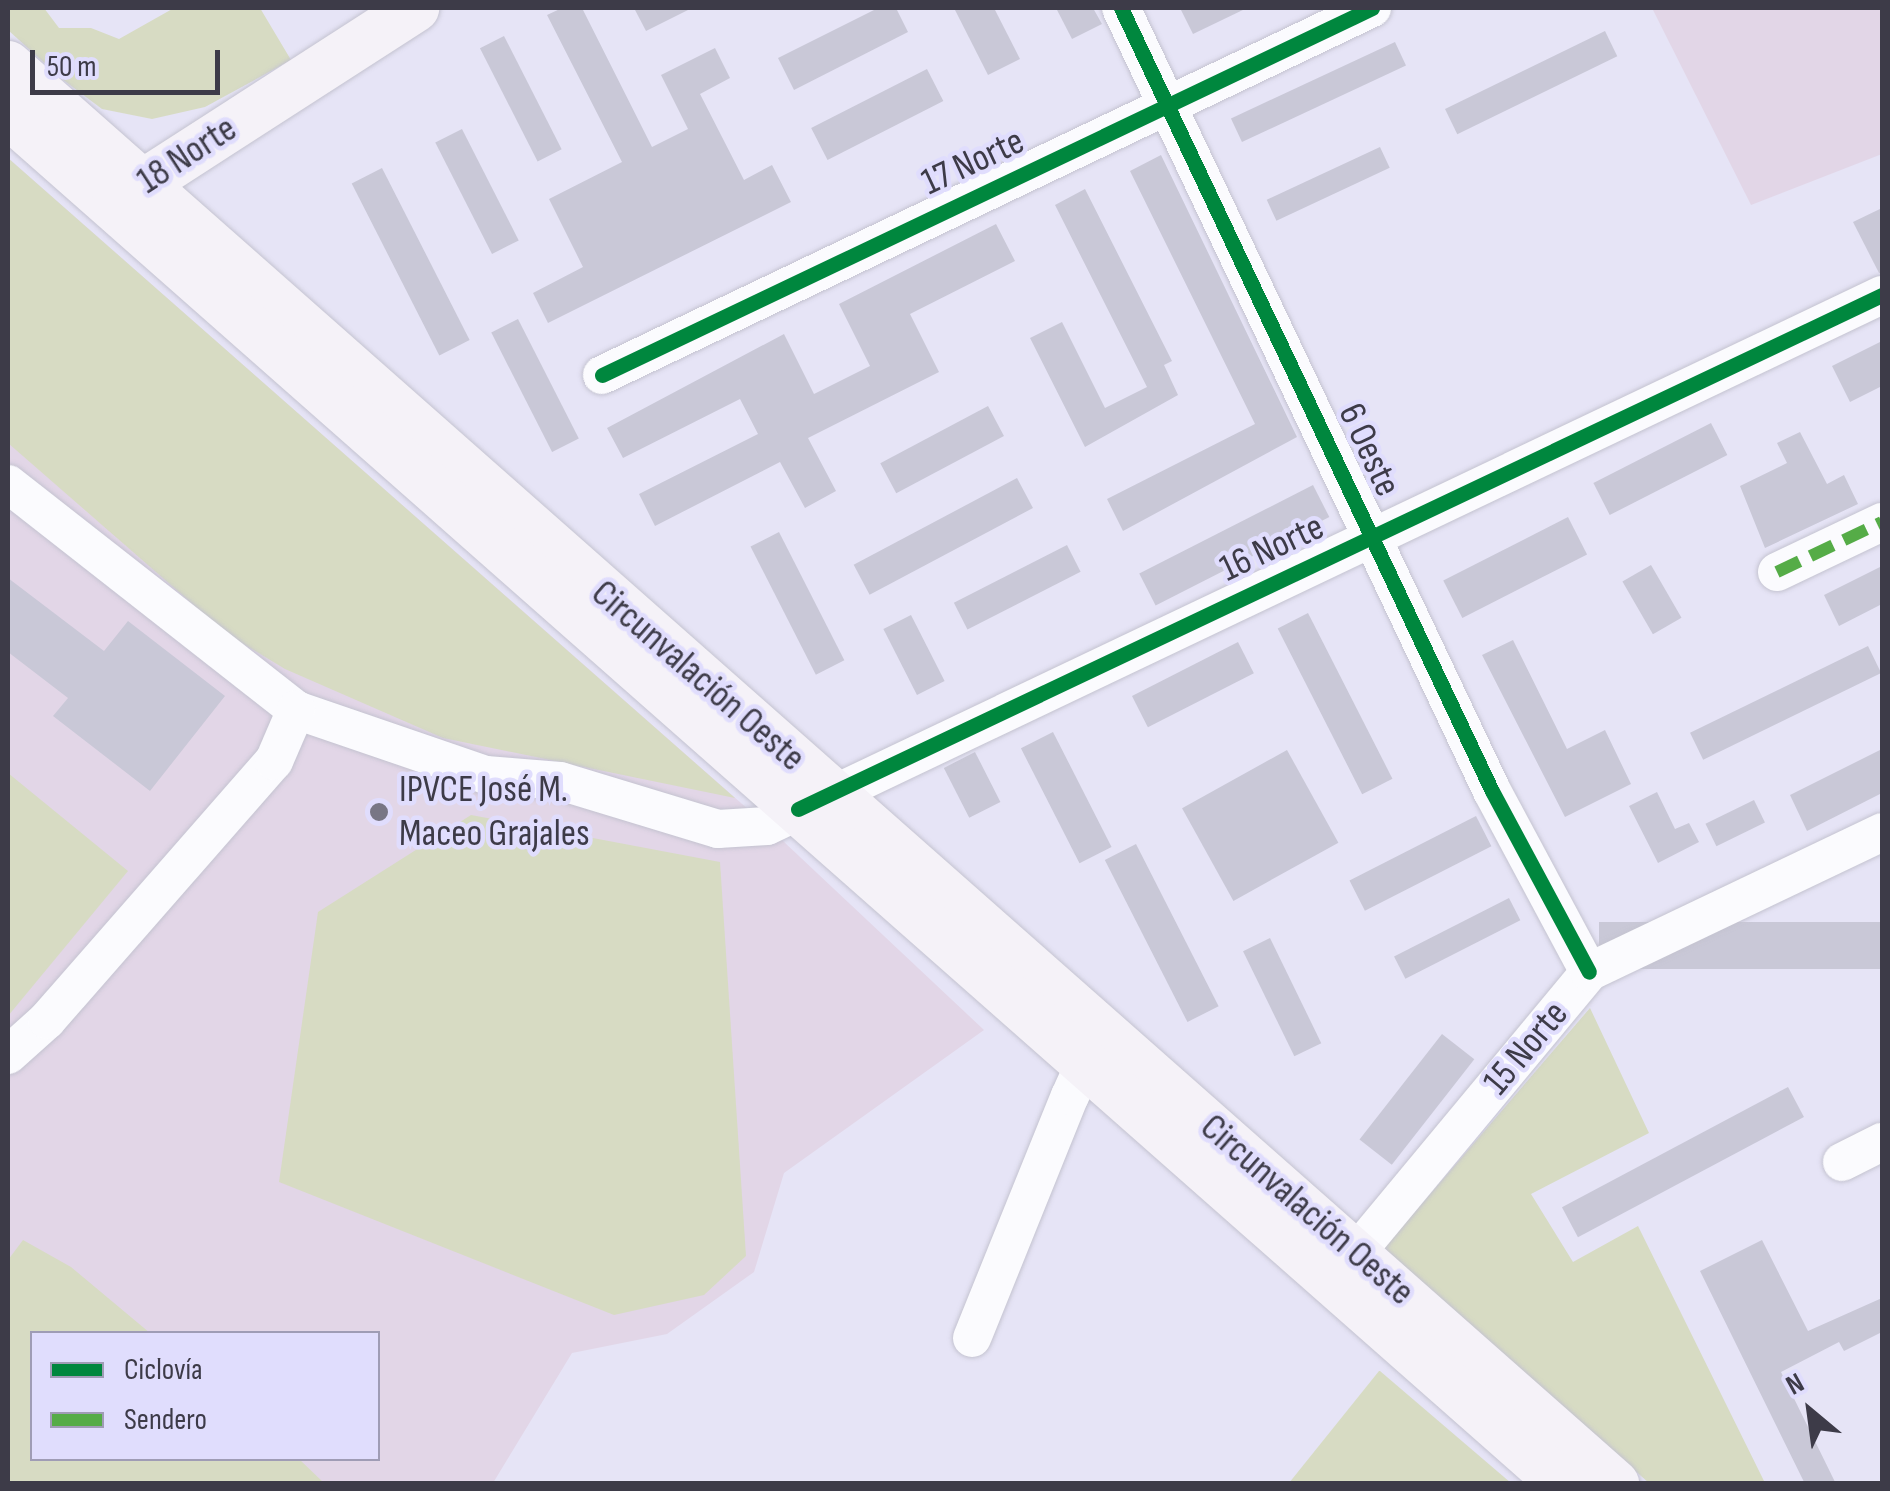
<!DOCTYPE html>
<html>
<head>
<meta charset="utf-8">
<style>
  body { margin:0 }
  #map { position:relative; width:1890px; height:1491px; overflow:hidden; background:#e6e4f6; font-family:"Sofia Sans Condensed",sans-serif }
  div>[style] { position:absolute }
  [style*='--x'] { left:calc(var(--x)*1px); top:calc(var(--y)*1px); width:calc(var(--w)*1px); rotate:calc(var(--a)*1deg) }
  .education>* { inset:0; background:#e2d6e7 }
  .green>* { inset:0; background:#d7dbc3 }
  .building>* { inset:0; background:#c9c8d7; transform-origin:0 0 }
  .roads { filter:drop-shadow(0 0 2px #c4c3d0) drop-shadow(0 0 2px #c4c3d0) }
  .minor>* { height:38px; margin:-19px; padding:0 19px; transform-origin:19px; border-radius:19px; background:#fbfbfe }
  .major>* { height:48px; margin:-24px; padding:0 24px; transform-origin:24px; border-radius:24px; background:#f5f2f8 }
  .quiet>* { height:12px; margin-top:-6px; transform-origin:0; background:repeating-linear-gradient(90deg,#55ac47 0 25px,transparent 0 37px) }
  .cycleway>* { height:15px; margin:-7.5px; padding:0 7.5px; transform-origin:7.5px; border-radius:7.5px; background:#00873e }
  .dots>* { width:28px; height:28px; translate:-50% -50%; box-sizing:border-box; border:5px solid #e0ddfd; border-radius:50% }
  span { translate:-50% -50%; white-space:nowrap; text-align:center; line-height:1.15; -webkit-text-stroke:9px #e0ddfd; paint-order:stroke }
  .street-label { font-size:38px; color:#3d3b48 }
  .poi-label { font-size:38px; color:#3d3b48 }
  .left { translate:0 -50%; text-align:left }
  .frame { position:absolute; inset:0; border:10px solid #3d3b48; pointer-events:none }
  .legend { position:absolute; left:30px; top:1331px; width:350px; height:130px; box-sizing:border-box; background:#e0ddfd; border:2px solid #9f9cb5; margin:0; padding:12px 18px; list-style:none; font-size:30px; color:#3d3b48 }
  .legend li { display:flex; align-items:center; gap:20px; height:50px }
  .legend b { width:50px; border:2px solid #9f9cb5 }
  .north { position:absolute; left:1760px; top:1361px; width:100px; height:100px; -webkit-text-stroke:8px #e0ddfd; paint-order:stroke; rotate:331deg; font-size:28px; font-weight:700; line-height:40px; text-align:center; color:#3d3b48 }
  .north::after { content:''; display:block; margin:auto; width:35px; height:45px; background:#3d3b48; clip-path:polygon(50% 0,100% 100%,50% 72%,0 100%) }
  .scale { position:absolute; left:30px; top:50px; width:190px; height:45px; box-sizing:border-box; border:5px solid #3d3b48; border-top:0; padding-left:12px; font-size:30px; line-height:35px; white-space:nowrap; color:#3d3b48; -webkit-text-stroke:8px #e0ddfd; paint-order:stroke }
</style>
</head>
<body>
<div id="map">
  <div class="education">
    <div style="clip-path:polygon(1652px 8px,1882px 8px,1882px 154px,1751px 205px)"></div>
    <div style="clip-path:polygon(evenodd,8px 158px,767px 826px,984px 1030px,784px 1173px,754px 1272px,667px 1334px,572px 1353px,493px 1483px,8px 1483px,8px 158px,32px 1334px,378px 1334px,378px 1458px,32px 1458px,32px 1334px)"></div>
  </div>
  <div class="green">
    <div style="clip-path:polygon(8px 8px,44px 8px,59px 28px,91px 28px,119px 39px,174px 8px,260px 8px,291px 60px,205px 107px,152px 119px,102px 109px,62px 79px,8px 30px)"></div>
    <div style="clip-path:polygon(8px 158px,735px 798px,443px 738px,285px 669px,227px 634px,8px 443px)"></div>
    <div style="clip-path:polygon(8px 773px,128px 871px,8px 1016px)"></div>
    <div style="clip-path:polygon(471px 815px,720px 862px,746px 1256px,704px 1295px,614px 1315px,279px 1182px,318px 912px)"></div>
    <div style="clip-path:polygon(1590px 1008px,1649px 1133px,1531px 1194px,1573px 1262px,1638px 1226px,1765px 1483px,1649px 1483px,1383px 1249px)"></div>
    <div style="clip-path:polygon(23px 1240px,71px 1267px,150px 1333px,32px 1334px,32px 1458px,299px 1459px,324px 1483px,8px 1483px,8px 1260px)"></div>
    <div style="clip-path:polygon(1379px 1371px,1380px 1371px,1511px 1483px,1289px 1483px)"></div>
  </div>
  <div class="building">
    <div style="clip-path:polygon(562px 8px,582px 8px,652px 147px,688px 129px,661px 75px,715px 48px,730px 78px,700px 94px,744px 180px,772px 165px,791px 202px,548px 323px,533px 293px,583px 267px,549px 199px,622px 162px,547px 15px)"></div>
    <div style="clip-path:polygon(634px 8px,692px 8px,646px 31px)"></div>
    <div style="clip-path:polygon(878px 8px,896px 8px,908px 32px,794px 90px,778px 58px)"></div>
    <div style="clip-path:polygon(954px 8px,994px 8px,1020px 59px,988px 75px)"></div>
    <div style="clip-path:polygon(1056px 8px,1093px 8px,1102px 24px,1072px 39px)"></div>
    <div style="clip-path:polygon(1180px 8px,1247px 8px,1193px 34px)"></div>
    <div style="left:1605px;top:31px;width:28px;height:178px;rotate:64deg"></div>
    <div style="left:504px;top:36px;width:127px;height:27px;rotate:63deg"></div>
    <div style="left:1395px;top:42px;width:26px;height:181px;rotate:65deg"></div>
    <div style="left:927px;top:69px;width:36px;height:130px;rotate:63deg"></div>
    <div style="left:462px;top:129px;width:125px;height:30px;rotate:63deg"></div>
    <div style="left:1380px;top:147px;width:23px;height:125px;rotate:65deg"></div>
    <div style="clip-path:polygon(1161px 155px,1297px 437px,1123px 531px,1107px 499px,1255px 424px,1130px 171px)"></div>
    <div style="left:382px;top:168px;width:193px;height:34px;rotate:63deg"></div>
    <div style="clip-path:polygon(1085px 189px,1172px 361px,1164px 365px,1178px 395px,1085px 447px,1030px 338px,1062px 322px,1105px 408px,1147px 387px,1055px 205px)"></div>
    <div style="clip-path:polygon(1882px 208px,1882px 273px,1879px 273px,1853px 222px)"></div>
    <div style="clip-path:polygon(996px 224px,1015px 261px,910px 314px,939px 372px,808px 438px,836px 491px,805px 508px,780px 462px,655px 526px,639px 494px,758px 434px,740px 399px,623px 458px,607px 428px,784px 334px,814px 394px,870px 366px,839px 304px)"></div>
    <div style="left:518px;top:319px;width:134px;height:30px;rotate:63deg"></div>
    <div style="clip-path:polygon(1882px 341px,1882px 386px,1850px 402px,1832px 366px)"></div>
    <div style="left:988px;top:406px;width:34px;height:122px;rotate:62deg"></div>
    <div style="left:1711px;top:423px;width:36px;height:132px;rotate:63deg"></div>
    <div style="clip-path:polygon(1800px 432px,1827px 484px,1844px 475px,1858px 504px,1765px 548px,1740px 486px,1787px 463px,1777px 443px)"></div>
    <div style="left:1017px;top:478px;width:34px;height:185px;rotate:62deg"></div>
    <div style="left:1313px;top:485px;width:36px;height:195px;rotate:63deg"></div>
    <div style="left:1568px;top:517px;width:42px;height:140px;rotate:63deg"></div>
    <div style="left:779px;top:532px;width:144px;height:32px;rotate:63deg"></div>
    <div style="left:1067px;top:545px;width:30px;height:127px;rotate:63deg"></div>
    <div style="left:1651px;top:565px;width:61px;height:33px;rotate:60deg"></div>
    <div style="clip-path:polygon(1882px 566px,1882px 604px,1839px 626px,1824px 595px)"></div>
    <div style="clip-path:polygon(8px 578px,104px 651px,128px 621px,225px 696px,150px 791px,53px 716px,68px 698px,8px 652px)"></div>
    <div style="left:1308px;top:613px;width:186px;height:34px;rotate:63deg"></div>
    <div style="left:911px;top:615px;width:74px;height:31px;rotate:63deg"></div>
    <div style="clip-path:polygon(1513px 640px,1567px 749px,1605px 730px,1631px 784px,1565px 817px,1482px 655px)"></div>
    <div style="left:1238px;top:642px;width:35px;height:119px;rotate:63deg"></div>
    <div style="left:1868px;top:646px;width:30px;height:198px;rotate:64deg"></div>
    <div style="left:1053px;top:732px;width:129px;height:36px;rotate:63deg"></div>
    <div style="clip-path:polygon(1882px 749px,1882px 793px,1807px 831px,1790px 795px)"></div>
    <div style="left:1287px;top:750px;width:106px;height:120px;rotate:61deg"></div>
    <div style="left:975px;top:752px;width:56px;height:35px;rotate:63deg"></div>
    <div style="clip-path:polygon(1657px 792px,1675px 829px,1689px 823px,1699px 842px,1658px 863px,1629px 806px)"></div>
    <div style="left:1754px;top:800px;width:25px;height:54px;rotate:64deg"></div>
    <div style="left:1476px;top:816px;width:34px;height:142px;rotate:63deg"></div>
    <div style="left:1136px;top:844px;width:182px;height:35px;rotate:63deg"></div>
    <div style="left:1509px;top:898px;width:25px;height:129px;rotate:63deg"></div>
    <div style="left:1882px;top:922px;width:47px;height:283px;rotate:90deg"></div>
    <div style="left:1270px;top:938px;width:117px;height:30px;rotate:64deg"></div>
    <div style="left:1442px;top:1034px;width:41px;height:134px;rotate:38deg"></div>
    <div style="left:1788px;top:1087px;width:34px;height:256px;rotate:62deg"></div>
    <div style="clip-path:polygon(1762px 1240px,1808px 1331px,1882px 1298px,1882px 1332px,1844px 1351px,1839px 1342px,1781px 1372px,1836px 1484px,1805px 1484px,1700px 1271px)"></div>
  </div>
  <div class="roads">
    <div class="minor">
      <div style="--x:1121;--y:8;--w:866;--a:64.65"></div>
      <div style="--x:1492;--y:791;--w:205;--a:61.8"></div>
      <div style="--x:602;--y:375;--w:853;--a:-25.48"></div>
      <div style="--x:8;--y:484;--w:366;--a:38.1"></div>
      <div style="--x:296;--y:710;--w:201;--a:18.9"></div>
      <div style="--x:486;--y:775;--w:74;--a:4.6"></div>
      <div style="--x:560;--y:781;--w:165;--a:16.9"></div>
      <div style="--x:718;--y:829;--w:49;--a:-3.5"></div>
      <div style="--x:767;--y:826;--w:1235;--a:-25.47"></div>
      <div style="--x:1777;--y:572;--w:116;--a:-25.5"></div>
      <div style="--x:8;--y:1055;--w:52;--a:-41.9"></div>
      <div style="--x:47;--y:1020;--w:344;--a:-48.8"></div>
      <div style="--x:274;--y:761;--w:56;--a:-66.7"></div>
      <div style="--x:1842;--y:1162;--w:45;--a:-26.6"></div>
      <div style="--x:1337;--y:1276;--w:395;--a:-50.3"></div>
      <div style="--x:1589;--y:972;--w:325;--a:-25.5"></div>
      <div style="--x:972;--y:1338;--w:261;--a:-68"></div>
      <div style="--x:1070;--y:1096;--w:36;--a:-66"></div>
      <div style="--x:1085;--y:1063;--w:23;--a:-43"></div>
    </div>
    <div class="major">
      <div style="--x:8;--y:65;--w:2144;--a:41.44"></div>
      <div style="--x:8;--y:114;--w:2072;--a:41.4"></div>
      <div style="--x:116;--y:201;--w:356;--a:-32.8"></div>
    </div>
  </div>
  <div class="quiet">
    <div style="--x:1777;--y:572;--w:116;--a:-25.5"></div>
  </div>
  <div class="cycleway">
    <div style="--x:1121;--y:8;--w:866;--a:64.65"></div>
    <div style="--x:1492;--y:791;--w:205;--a:61.8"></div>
    <div style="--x:602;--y:375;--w:853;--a:-25.48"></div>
    <div style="--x:798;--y:809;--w:1200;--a:-25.37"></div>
  </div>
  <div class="dots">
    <div style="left:379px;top:812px;background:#787685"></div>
  </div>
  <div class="street-label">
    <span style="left:187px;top:155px;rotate:-33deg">18 Norte</span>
    <span style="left:973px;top:162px;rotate:-25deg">17 Norte</span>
    <span style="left:1369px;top:450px;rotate:65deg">6 Oeste</span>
    <span style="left:1272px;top:548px;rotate:-25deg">16 Norte</span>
    <span style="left:698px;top:676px;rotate:41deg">Circunvalación Oeste</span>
    <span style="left:1526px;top:1048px;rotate:-50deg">15 Norte</span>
    <span style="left:1307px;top:1210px;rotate:41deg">Circunvalación Oeste</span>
  </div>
  <div class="poi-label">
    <span class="left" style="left:399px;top:812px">IPVCE José M.<br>Maceo Grajales</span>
  </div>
  <div class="frame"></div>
  <ul class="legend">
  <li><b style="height:12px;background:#00873e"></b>Ciclovía</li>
  <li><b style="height:12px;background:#55ac47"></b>Sendero</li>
  </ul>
  <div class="north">N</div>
  <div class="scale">50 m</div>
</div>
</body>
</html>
